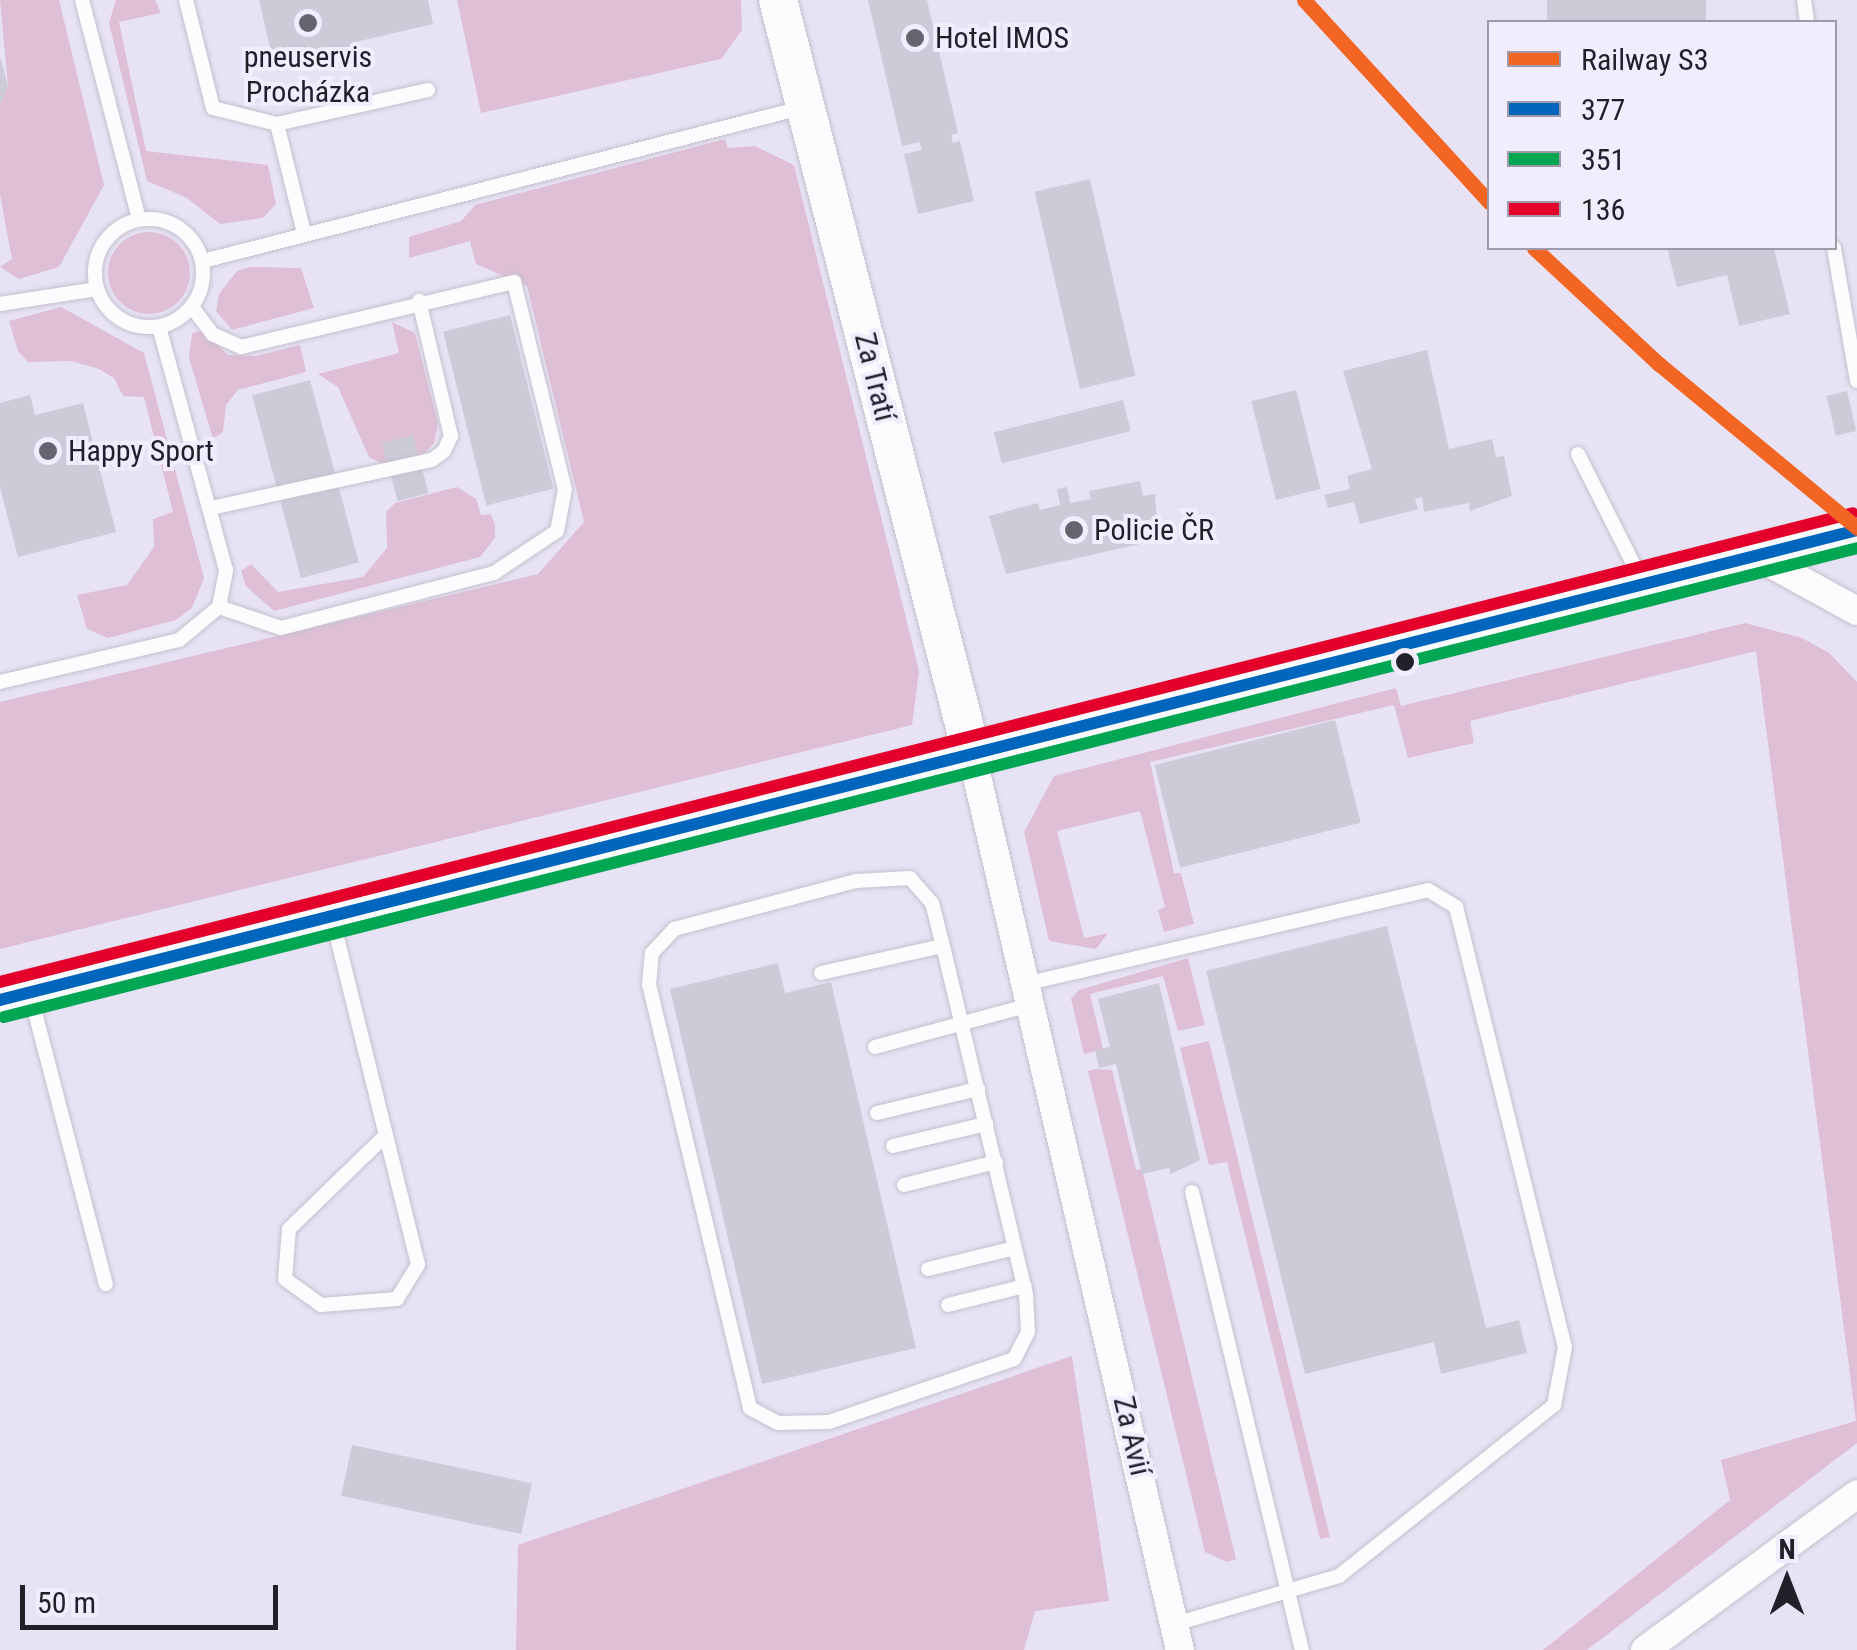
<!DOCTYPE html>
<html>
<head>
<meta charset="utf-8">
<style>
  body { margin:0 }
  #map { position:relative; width:1857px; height:1650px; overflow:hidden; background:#e8e3f4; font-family:"Roboto Condensed",sans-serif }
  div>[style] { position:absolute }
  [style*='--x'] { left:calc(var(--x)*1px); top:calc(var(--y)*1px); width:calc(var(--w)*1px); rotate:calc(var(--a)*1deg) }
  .green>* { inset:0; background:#debfd6 }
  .round { border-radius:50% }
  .building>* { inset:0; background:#cdcbd8; transform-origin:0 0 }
  .roads { filter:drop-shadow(0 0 2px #c4c0cd) drop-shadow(0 0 2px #c4c0cd) }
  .lane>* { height:14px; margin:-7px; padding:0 7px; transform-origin:7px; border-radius:7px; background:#fcfbfd }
  .lane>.ring { margin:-7px; padding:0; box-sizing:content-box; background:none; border:14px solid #fcfbfd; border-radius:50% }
  .street>* { height:28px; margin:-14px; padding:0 14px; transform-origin:14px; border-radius:14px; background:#fcfbfd }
  .secondary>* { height:38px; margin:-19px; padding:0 19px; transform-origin:19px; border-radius:19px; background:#fcfbfd }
  .bus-1>* { height:12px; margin:-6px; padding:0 6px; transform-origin:6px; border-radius:6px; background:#0065bd }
  .bus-2>* { height:12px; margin:-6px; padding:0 6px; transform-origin:6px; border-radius:6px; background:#00a651 }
  .bus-3>* { height:12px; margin:-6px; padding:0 6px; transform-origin:6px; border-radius:6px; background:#e4002b }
  .rail-1>* { height:15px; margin:-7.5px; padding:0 7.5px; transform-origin:7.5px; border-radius:7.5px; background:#f26522 }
  .dots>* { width:28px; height:28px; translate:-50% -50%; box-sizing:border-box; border:5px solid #f1ecfe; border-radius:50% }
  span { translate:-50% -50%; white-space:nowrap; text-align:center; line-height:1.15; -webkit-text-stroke:8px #f1ecfe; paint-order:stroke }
  .poi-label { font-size:30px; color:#221f29 }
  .left { translate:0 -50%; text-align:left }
  .street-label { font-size:30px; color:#221f29 }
  .legend { position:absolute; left:1487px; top:20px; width:350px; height:230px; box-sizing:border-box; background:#f1ecfe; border:2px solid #9e9aa9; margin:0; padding:12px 18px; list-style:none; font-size:30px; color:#221f29 }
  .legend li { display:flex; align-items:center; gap:20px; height:50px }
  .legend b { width:50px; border:2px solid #9e9aa9 }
  .north { position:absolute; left:1737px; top:1530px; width:100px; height:100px; -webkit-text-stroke:8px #f1ecfe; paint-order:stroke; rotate:0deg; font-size:28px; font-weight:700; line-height:40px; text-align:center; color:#221f29 }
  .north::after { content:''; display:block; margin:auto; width:35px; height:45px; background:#221f29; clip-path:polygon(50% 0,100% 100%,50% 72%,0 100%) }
  .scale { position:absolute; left:20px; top:1585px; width:258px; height:45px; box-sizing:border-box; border:5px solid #221f29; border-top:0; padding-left:12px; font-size:30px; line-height:35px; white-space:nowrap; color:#221f29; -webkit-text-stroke:8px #f1ecfe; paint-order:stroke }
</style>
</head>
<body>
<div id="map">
  <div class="green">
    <div style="clip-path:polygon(0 0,59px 0,104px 185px,59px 267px,19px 279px,0 267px,12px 259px,0 195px,0 104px,8px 86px)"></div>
    <div style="clip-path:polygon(116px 0,155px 0,161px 13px,119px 22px,146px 151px,268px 165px,276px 204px,263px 218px,220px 224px,187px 198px,147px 181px,109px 23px)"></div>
    <div style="clip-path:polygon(457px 0,741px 0,742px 30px,721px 59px,481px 113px)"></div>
    <div style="clip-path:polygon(725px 139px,728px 148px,755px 146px,794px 165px,919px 671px,912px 725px,0 949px,0 702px,538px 574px,584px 522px,527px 286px,476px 264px,470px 241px,409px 258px,409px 237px,461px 221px,475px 205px)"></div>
    <div class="round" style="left:108px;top:232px;width:82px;height:82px"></div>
    <div style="clip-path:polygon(250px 267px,301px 268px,314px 308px,232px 330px,216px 311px,219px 294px,237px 271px)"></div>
    <div style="clip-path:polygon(61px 307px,144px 353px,204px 578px,192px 608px,176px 620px,108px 638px,87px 629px,77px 595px,127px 585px,154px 547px,153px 519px,173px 512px,144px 397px,123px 396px,114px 378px,99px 369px,71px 361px,28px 362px,18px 351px,9px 321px)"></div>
    <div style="clip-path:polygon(392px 322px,415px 333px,438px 423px,434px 443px,419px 460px,389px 467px,369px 457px,338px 387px,318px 374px,399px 353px)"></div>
    <div style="clip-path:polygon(202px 331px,228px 355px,256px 356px,300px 345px,306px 372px,238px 390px,226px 405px,223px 432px,213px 439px,189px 358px,192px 333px)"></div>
    <div style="clip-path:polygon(457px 487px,476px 499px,481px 515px,491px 514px,495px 525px,495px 538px,480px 557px,274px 611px,246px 586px,241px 571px,251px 564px,278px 592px,363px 577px,387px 548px,386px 512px,395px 503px)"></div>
    <div style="clip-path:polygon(1745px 623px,1802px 638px,1829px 653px,1857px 682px,1857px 1443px,1587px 1650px,1543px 1650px,1730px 1500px,1721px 1460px,1856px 1421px,1756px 651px,1470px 721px,1474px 743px,1408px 758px,1394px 705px,1150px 762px,1174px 873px,1181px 873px,1194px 924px,1164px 932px,1158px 910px,1165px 907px,1140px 811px,1057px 831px,1084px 938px,1108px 933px,1096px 949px,1049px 941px,1024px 832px,1054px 776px,1396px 688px,1401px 706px)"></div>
    <div style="clip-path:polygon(1188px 958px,1205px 1025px,1178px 1031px,1163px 976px,1090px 994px,1103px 1049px,1084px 1054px,1071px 999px,1079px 990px)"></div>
    <div style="clip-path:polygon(1209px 1041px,1330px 1537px,1320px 1539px,1227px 1162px,1209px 1165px,1180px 1048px)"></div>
    <div style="clip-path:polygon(1096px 1069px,1112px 1070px,1136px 1170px,1142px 1169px,1236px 1559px,1227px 1562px,1205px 1552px,1088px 1071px)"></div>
    <div style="clip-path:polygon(1072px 1356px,1109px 1601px,1035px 1611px,1024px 1650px,516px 1650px,518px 1545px)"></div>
  </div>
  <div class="building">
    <div style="clip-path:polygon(259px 0,428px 0,433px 24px,351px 43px,354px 57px,299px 70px,296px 55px,273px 61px)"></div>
    <div style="clip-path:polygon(868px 0,927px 0,958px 133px,951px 135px,953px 143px,960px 141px,974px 201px,918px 214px,904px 154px,922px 150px,919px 142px,902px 146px)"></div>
    <div style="left:1547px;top:0;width:159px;height:23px"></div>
    <div style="clip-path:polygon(1px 59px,8px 86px,0 104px,0 60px)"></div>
    <div style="left:1090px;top:179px;width:202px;height:57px;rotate:77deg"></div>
    <div style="clip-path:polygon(1667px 248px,1774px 248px,1790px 314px,1739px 326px,1727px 275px,1677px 287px)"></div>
    <div style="left:510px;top:315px;width:179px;height:69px;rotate:76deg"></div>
    <div style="clip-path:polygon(1427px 350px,1449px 449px,1492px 439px,1496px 457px,1504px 456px,1512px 496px,1470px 511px,1469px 503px,1424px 512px,1422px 497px,1415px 499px,1418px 509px,1360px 524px,1354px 502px,1328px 508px,1324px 495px,1350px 489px,1347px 476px,1372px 469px,1343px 371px)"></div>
    <div style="left:310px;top:380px;width:189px;height:60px;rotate:75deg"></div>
    <div style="left:1296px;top:390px;width:102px;height:46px;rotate:76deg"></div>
    <div style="left:1847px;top:391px;width:41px;height:21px;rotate:77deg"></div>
    <div style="clip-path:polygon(30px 395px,35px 415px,83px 403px,116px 532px,18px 557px,0 487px,0 403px)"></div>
    <div style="left:1123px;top:400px;width:32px;height:133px;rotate:76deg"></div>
    <div style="left:413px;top:435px;width:60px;height:32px;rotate:75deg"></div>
    <div style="clip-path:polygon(1140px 481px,1143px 496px,1155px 494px,1158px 540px,1006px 574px,989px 516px,1038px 503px,1040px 510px,1060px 505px,1057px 489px,1067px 487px,1070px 503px,1091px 499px,1089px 491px)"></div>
    <div style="left:1335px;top:720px;width:106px;height:186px;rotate:76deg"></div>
    <div style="clip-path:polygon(1387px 926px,1486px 1328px,1519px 1320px,1527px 1353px,1441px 1374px,1434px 1342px,1305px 1374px,1206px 971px)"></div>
    <div style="clip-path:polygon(778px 963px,785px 993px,831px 982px,916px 1348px,762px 1384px,670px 989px)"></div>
    <div style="clip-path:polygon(1159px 983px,1200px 1160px,1171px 1174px,1169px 1168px,1142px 1174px,1116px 1064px,1099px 1068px,1095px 1050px,1110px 1047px,1098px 999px)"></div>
    <div style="left:352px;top:1445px;width:184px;height:52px;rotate:12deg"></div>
  </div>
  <div class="roads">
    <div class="lane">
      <div style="--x:82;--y:0;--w:226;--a:75.4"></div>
      <div style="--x:186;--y:0;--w:111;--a:76"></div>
      <div style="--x:213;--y:108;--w:66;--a:14"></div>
      <div style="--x:277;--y:124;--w:112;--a:76.1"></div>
      <div style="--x:1804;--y:0;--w:22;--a:82"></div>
      <div style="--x:277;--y:124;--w:155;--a:-12.7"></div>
      <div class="ring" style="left:95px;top:219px;width:94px;height:94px"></div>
      <div style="--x:1834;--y:248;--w:135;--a:80.2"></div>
      <div style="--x:203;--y:261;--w:621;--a:-14.35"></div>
      <div style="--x:0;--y:304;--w:98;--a:-8.8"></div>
      <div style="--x:192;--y:307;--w:34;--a:53"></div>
      <div style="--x:212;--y:334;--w:32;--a:24"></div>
      <div style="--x:241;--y:347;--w:281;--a:-13.4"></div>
      <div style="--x:514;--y:282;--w:213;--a:76.2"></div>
      <div style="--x:565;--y:489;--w:43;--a:100.8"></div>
      <div style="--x:557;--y:531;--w:76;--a:146.3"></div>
      <div style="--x:494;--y:573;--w:220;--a:165.5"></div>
      <div style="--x:281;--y:628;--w:65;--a:-161.3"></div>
      <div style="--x:1578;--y:454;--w:144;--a:63.3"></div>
      <div style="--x:211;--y:508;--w:226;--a:-12.3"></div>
      <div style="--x:432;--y:460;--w:15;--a:-37"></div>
      <div style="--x:444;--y:451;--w:17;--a:-65"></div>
      <div style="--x:451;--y:436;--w:139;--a:-103.3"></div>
      <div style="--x:0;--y:682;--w:184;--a:-13.2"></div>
      <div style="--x:179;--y:640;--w:52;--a:-39.5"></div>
      <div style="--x:219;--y:607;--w:38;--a:-79"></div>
      <div style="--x:226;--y:570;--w:252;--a:-105.4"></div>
      <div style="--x:910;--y:878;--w:33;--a:49"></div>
      <div style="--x:932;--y:903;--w:44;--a:75.7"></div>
      <div style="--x:943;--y:946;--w:358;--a:76.6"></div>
      <div style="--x:1026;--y:1294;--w:38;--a:87"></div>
      <div style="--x:1028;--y:1332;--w:30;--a:117"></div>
      <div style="--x:1014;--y:1359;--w:195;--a:161.2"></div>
      <div style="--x:829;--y:1422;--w:51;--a:178.9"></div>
      <div style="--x:778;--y:1423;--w:32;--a:-152"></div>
      <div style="--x:750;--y:1408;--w:435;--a:-103.4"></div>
      <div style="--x:649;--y:985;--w:32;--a:-85"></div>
      <div style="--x:652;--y:953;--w:33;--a:-47"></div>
      <div style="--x:674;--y:929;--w:188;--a:-14.8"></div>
      <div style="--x:856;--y:881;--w:54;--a:-3.2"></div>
      <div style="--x:332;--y:917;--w:358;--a:76.1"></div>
      <div style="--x:418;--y:1265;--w:40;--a:122"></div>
      <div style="--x:397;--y:1299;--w:76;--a:175.5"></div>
      <div style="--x:321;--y:1305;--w:44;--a:-144.2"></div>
      <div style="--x:285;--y:1279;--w:50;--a:-85.4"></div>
      <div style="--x:289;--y:1229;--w:135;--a:-44.1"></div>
      <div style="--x:821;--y:973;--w:125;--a:-12.5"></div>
      <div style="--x:1029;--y:983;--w:410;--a:-13.1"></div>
      <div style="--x:1428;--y:890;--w:33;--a:31"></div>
      <div style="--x:1456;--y:907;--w:453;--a:76.1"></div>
      <div style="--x:1565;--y:1347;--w:59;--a:100.7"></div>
      <div style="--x:1554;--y:1405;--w:275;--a:141.5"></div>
      <div style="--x:1339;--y:1576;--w:171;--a:163.7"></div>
      <div style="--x:30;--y:993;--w:301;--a:75.4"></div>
      <div style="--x:875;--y:1047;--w:164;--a:-15.2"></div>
      <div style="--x:877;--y:1113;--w:104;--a:-13.4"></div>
      <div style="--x:893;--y:1146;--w:96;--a:-13.3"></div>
      <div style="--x:904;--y:1185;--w:95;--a:-14"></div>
      <div style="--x:1192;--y:1192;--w:471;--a:76.5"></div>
      <div style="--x:928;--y:1269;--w:89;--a:-13.6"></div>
      <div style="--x:948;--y:1305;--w:79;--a:-13.9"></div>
    </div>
    <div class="street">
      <div style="--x:1755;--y:555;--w:116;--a:28.8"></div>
      <div style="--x:972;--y:755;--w:919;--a:76.92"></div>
      <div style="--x:1645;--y:1650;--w:263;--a:-36.3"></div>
    </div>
    <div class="secondary">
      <div style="--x:778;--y:0;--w:780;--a:75.59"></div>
      <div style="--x:0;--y:1000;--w:1916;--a:-14.2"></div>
    </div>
  </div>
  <div class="bus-1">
    <div style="--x:0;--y:1000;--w:1916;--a:-14.2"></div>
  </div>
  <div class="bus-2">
    <div style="--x:4;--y:1017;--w:1911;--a:-14.2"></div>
  </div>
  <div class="bus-3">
    <div style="--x:0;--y:982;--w:1911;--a:-14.2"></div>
  </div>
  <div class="rail-1">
    <div style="--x:1304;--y:0;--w:275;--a:47.5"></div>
    <div style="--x:1534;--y:248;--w:171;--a:42.9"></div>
    <div style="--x:1659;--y:364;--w:257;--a:39.6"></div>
  </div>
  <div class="dots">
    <div style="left:308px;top:23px;background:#676470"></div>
    <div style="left:915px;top:38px;background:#676470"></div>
    <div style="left:48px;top:451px;background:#676470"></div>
    <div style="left:1074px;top:530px;background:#676470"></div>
    <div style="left:1405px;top:662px;background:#221f29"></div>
  </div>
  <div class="poi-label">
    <span class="left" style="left:935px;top:38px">Hotel IMOS</span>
    <span style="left:308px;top:74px">pneuservis<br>Procházka</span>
    <span class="left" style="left:68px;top:451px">Happy Sport</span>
    <span class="left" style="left:1094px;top:530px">Policie ČR</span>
  </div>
  <div class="street-label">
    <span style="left:875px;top:377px;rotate:76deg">Za Tratí</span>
    <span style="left:1132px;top:1436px;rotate:77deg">Za Avií</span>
  </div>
  <ul class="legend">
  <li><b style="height:12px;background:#f26522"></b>Railway S3</li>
  <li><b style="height:12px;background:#0065bd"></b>377</li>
  <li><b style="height:12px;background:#00a651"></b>351</li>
  <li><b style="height:12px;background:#e4002b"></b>136</li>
  </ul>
  <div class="north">N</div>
  <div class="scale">50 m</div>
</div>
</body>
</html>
